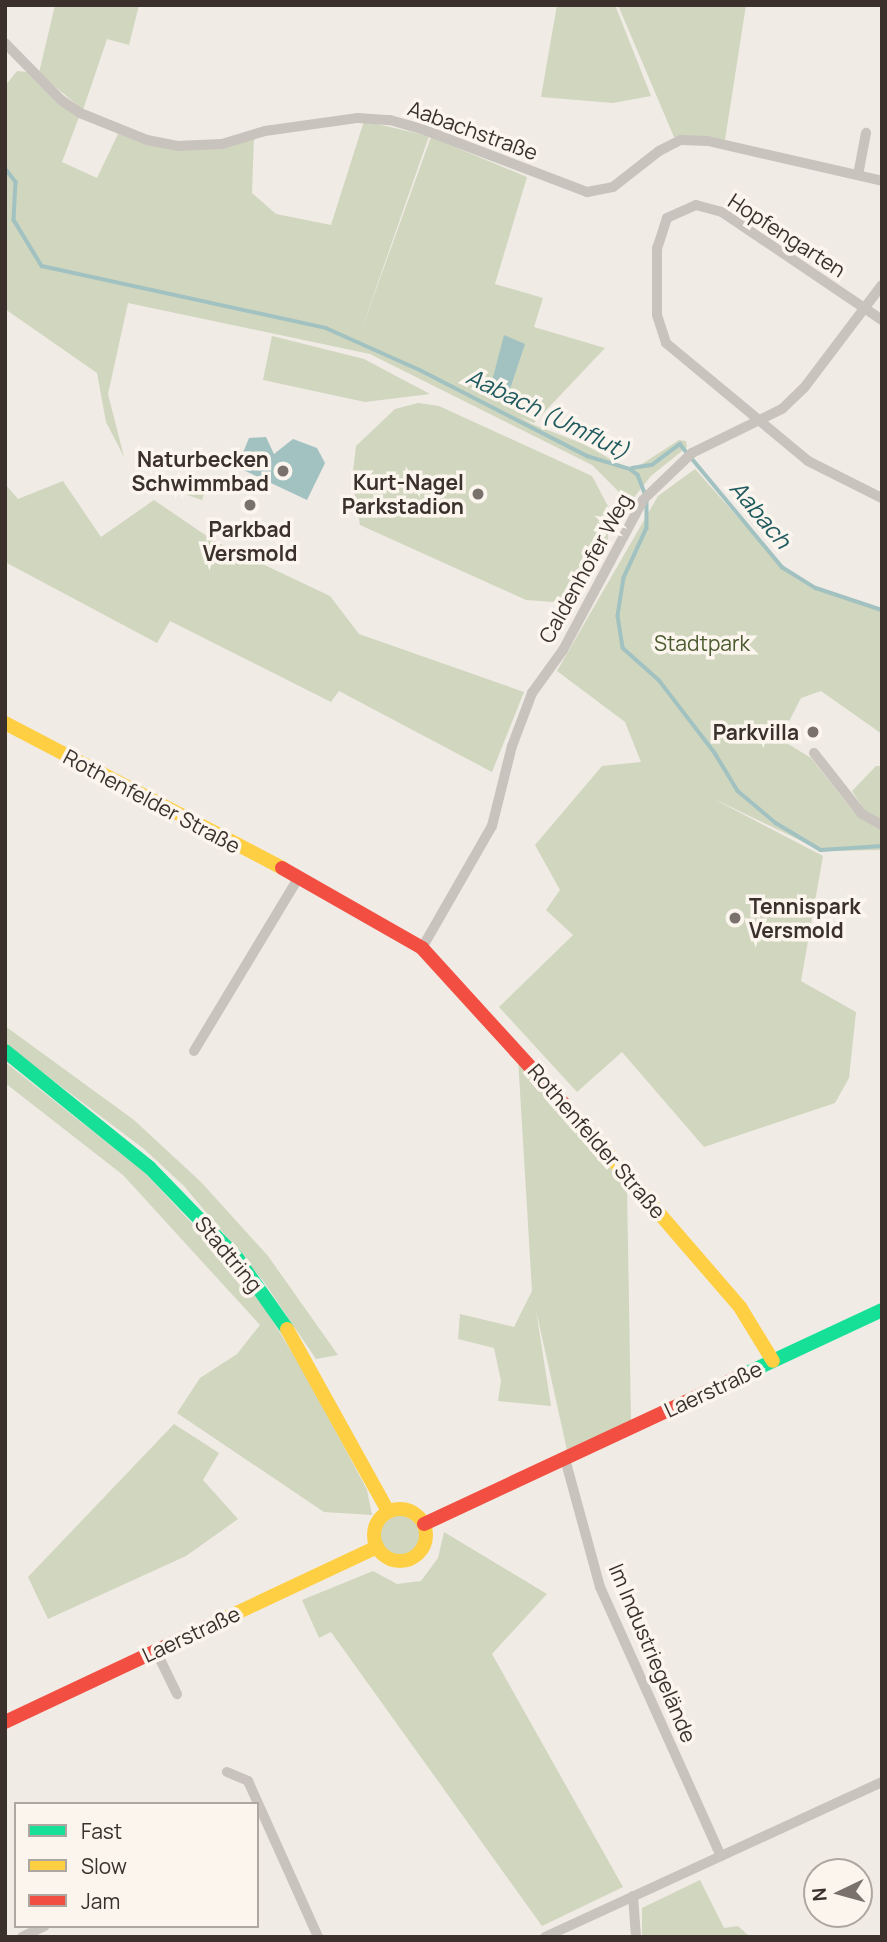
<!DOCTYPE html>
<html>
<head>
<meta charset="utf-8">
<style>
  body { margin:0 }
  #map { position:relative; width:887px; height:1942px; overflow:hidden; background:#f0ebe5; font-family:Manrope,sans-serif }
  div>[style] { position:absolute }
  [style*='--x'] { left:calc(var(--x)*1px); top:calc(var(--y)*1px); width:calc(var(--w)*1px); rotate:calc(var(--a)*1deg) }
  .green>* { inset:0; background:#d1d6bf; transform-origin:0 0 }
  .round { border-radius:50% }
  .water>* { inset:0; background:#a1c2c1 }
  .stream>* { height:3.5px; margin:-1.75px; padding:0 1.75px; transform-origin:1.75px; border-radius:1.75px; background:#a1c2c1 }
  .street>* { height:10px; margin:-5px; padding:0 5px; transform-origin:5px; border-radius:5px; background:#c9c3be }
  .fast>* { height:14px; margin:-7px; padding:0 7px; transform-origin:7px; border-radius:7px; background:#16e098 }
  .slow>* { height:14px; margin:-7px; padding:0 7px; transform-origin:7px; border-radius:7px; background:#ffcf43 }
  .slow>.ring { margin:-7px; padding:0; box-sizing:content-box; background:none; border:14px solid #ffcf43; border-radius:50% }
  .jam>* { height:14px; margin:-7px; padding:0 7px; transform-origin:7px; border-radius:7px; background:#f24e42 }
  .dots>* { width:19px; height:19px; translate:-50% -50%; box-sizing:border-box; border:4px solid #fbf5ee; border-radius:50% }
  span { translate:-50% -50%; white-space:nowrap; text-align:center; line-height:1.15; -webkit-text-stroke:7px #fbf5ee; paint-order:stroke }
  .street-label { font-size:21px; color:#3b302b }
  .poi-label { font-size:21px; color:#3b302b; font-weight:700 }
  .right { translate:-100% -50%; text-align:right }
  .left { translate:0 -50%; text-align:left }
  .park-label { font-size:21px; color:#4a5a2e }
  .water-label { font-size:23px; color:#1f5a5e; font-style:italic }
  .frame { position:absolute; inset:0; border:7px solid #3b302b; pointer-events:none }
  .legend { position:absolute; left:14px; top:1802px; width:245px; height:126px; box-sizing:border-box; background:#fbf5ee; border:2px solid #aea6a0; margin:0; padding:9px 12px; list-style:none; font-size:21px; color:#3b302b }
  .legend li { display:flex; align-items:center; gap:14px; height:35px }
  .legend b { width:35px; border:2px solid #aea6a0 }
  .north { position:absolute; left:803px; top:1858px; width:70px; height:70px; box-sizing:border-box; background:#fbf5ee; border:2px solid #aea6a0; border-radius:50%; rotate:265deg; font-size:19px; font-weight:700; line-height:28px; text-align:center; color:#3b302b }
  .north::after { content:''; display:block; margin:auto; width:24px; height:32px; background:#7a716c; clip-path:polygon(50% 0,100% 100%,50% 72%,0 100%) }
</style>
</head>
<body>
<div id="map">
  <div class="green">
    <div style="clip-path:polygon(55px 5px,139px 5px,129px 45px,107px 39px,83px 110px,39px 73px)"></div>
    <div style="clip-path:polygon(557px 5px,615px 5px,651px 96px,613px 103px,541px 97px)"></div>
    <div style="clip-path:polygon(618px 5px,746px 5px,725px 140px,674px 137px)"></div>
    <div style="clip-path:polygon(17px 71px,28px 72px,79px 117px,62px 162px,97px 178px,118px 134px,163px 146px,254px 136px,252px 193px,276px 214px,331px 225px,364px 121px,429px 136px,359px 337px,431px 137px,527px 177px,495px 284px,543px 298px,534px 327px,605px 348px,534px 423px,520px 417px,532px 424px,586px 445px,631px 471px,679px 440px,686px 441px,687px 447px,651px 476px,632px 500px,626px 499px,592px 465px,370px 354px,128px 303px,108px 394px,124px 457px,106px 422px,97px 373px,5px 309px,5px 86px)"></div>
    <div style="clip-path:polygon(272px 336px,364px 359px,430px 394px,365px 402px,263px 380px)"></div>
    <div style="clip-path:polygon(418px 403px,439px 406px,592px 476px,609px 508px,608px 539px,595px 566px,575px 591px,553px 602px,526px 600px,360px 525px,352px 480px,356px 446px,395px 409px)"></div>
    <div style="clip-path:polygon(695px 469px,782px 567px,816px 588px,882px 610px,882px 734px,821px 691px,801px 698px,780px 739px,811px 758px,853px 811px,882px 830px,882px 850px,822px 851px,712px 798px,823px 856px,801px 981px,856px 1012px,849px 1078px,835px 1103px,704px 1147px,622px 1052px,577px 1092px,499px 1007px,573px 935px,546px 910px,560px 890px,535px 845px,602px 766px,641px 762px,625px 722px,557px 671px,658px 496px)"></div>
    <div style="left:182px;top:476px;width:27px;height:16px;rotate:20deg"></div>
    <div style="clip-path:polygon(63px 481px,101px 537px,154px 500px,214px 541px,330px 596px,359px 634px,524px 692px,492px 772px,339px 691px,331px 702px,170px 621px,157px 643px,5px 562px,5px 484px,18px 499px)"></div>
    <div style="clip-path:polygon(876px 766px,882px 766px,882px 822px,868px 815px,852px 791px)"></div>
    <div style="clip-path:polygon(5px 1026px,134px 1120px,201px 1182px,268px 1256px,338px 1355px,316px 1359px,264px 1282px,184px 1186px,144px 1149px,5px 1044px)"></div>
    <div style="clip-path:polygon(518px 1058px,627px 1187px,631px 1421px,567px 1450px,536px 1310px,551px 1406px,498px 1401px,501px 1381px,494px 1348px,458px 1339px,460px 1314px,514px 1327px,532px 1291px)"></div>
    <div style="clip-path:polygon(5px 1062px,143px 1171px,232px 1266px,264px 1307px,308px 1378px,367px 1490px,372px 1515px,324px 1512px,177px 1413px,200px 1378px,237px 1354px,260px 1325px,123px 1175px,5px 1083px)"></div>
    <div style="clip-path:polygon(174px 1424px,219px 1453px,203px 1480px,238px 1519px,186px 1556px,48px 1619px,28px 1577px)"></div>
    <div class="round" style="left:379px;top:1513px;width:44px;height:44px"></div>
    <div style="clip-path:polygon(444px 1532px,547px 1594px,492px 1654px,623px 1887px,542px 1926px,331px 1632px,319px 1638px,302px 1600px,373px 1571px,397px 1584px,421px 1581px,438px 1558px)"></div>
    <div style="clip-path:polygon(700px 1880px,724px 1928px,738px 1926px,750px 1937px,642px 1937px,642px 1908px)"></div>
  </div>
  <div class="water">
    <div style="clip-path:polygon(504px 335px,525px 344px,509px 392px,502px 396px,491px 385px)"></div>
    <div style="clip-path:polygon(266px 437px,274px 454px,293px 439px,317px 448px,325px 463px,307px 500px,237px 467px,249px 438px)"></div>
  </div>
  <div class="stream">
    <div style="--x:5;--y:168;--w:18;--a:52"></div>
    <div style="--x:16;--y:182;--w:38;--a:93"></div>
    <div style="--x:14;--y:220;--w:54;--a:58.7"></div>
    <div style="--x:42;--y:266;--w:291;--a:12.3"></div>
    <div style="--x:326;--y:328;--w:103;--a:24.1"></div>
    <div style="--x:420;--y:370;--w:188;--a:27.2"></div>
    <div style="--x:587;--y:456;--w:45;--a:16.8"></div>
    <div style="--x:630;--y:469;--w:10;--a:37"></div>
    <div style="--x:638;--y:475;--w:19;--a:69"></div>
    <div style="--x:632;--y:468;--w:20;--a:-9"></div>
    <div style="--x:652;--y:465;--w:35;--a:-37"></div>
    <div style="--x:680;--y:444;--w:160;--a:50.3"></div>
    <div style="--x:782;--y:567;--w:40;--a:32"></div>
    <div style="--x:816;--y:588;--w:70;--a:18.4"></div>
    <div style="--x:647;--y:501;--w:27;--a:90"></div>
    <div style="--x:647;--y:528;--w:55;--a:114.7"></div>
    <div style="--x:624;--y:578;--w:38;--a:99"></div>
    <div style="--x:618;--y:616;--w:32;--a:81"></div>
    <div style="--x:623;--y:648;--w:48;--a:41.6"></div>
    <div style="--x:659;--y:680;--w:92;--a:52.5"></div>
    <div style="--x:715;--y:753;--w:44;--a:58.8"></div>
    <div style="--x:738;--y:791;--w:50;--a:40.1"></div>
    <div style="--x:776;--y:823;--w:52;--a:31"></div>
    <div style="--x:821;--y:850;--w:61;--a:-3.8"></div>
  </div>
  <div class="street">
    <div style="--x:5;--y:43;--w:80;--a:45.5"></div>
    <div style="--x:61;--y:100;--w:23;--a:34"></div>
    <div style="--x:80;--y:113;--w:72;--a:21.9"></div>
    <div style="--x:147;--y:140;--w:31;--a:11"></div>
    <div style="--x:177;--y:146;--w:45;--a:-2.5"></div>
    <div style="--x:222;--y:144;--w:45;--a:-16.8"></div>
    <div style="--x:265;--y:131;--w:94;--a:-8"></div>
    <div style="--x:358;--y:118;--w:32;--a:4"></div>
    <div style="--x:390;--y:120;--w:33;--a:16"></div>
    <div style="--x:422;--y:129;--w:177;--a:20.9"></div>
    <div style="--x:587;--y:192;--w:26;--a:-11"></div>
    <div style="--x:613;--y:187;--w:58;--a:-38"></div>
    <div style="--x:659;--y:151;--w:25;--a:-27"></div>
    <div style="--x:681;--y:140;--w:27;--a:2"></div>
    <div style="--x:708;--y:141;--w:179;--a:12.9"></div>
    <div style="--x:858;--y:175;--w:43;--a:-79.2"></div>
    <div style="--x:882;--y:320;--w:193;--a:-146"></div>
    <div style="--x:722;--y:212;--w:27;--a:-165"></div>
    <div style="--x:696;--y:205;--w:32;--a:156"></div>
    <div style="--x:667;--y:218;--w:32;--a:108"></div>
    <div style="--x:657;--y:248;--w:67;--a:90"></div>
    <div style="--x:657;--y:315;--w:29;--a:72"></div>
    <div style="--x:666;--y:343;--w:185;--a:39.7"></div>
    <div style="--x:808;--y:461;--w:83;--a:26.6"></div>
    <div style="--x:814;--y:753;--w:78;--a:51.8"></div>
    <div style="--x:862;--y:814;--w:23;--a:29"></div>
    <div style="--x:422;--y:948;--w:141;--a:-60.2"></div>
    <div style="--x:492;--y:826;--w:82;--a:-76"></div>
    <div style="--x:512;--y:746;--w:57;--a:-69.3"></div>
    <div style="--x:532;--y:693;--w:53;--a:-54.2"></div>
    <div style="--x:563;--y:650;--w:170;--a:-61.9"></div>
    <div style="--x:643;--y:500;--w:68;--a:-43.8"></div>
    <div style="--x:692;--y:453;--w:100;--a:-26.1"></div>
    <div style="--x:782;--y:409;--w:30;--a:-44"></div>
    <div style="--x:804;--y:388;--w:129;--a:-52.9"></div>
    <div style="--x:194;--y:1051;--w:203;--a:-58.9"></div>
    <div style="--x:565;--y:1459;--w:133;--a:74.7"></div>
    <div style="--x:600;--y:1587;--w:295;--a:65.8"></div>
    <div style="--x:156;--y:1651;--w:48;--a:64"></div>
    <div style="--x:227;--y:1772;--w:23;--a:23"></div>
    <div style="--x:248;--y:1781;--w:171;--a:65.8"></div>
    <div style="--x:633;--y:1896;--w:41;--a:85.8"></div>
    <div style="--x:22;--y:1937;--w:25;--a:-26"></div>
    <div style="--x:545;--y:1937;--w:371;--a:-24.7"></div>
  </div>
  <div class="fast">
    <div style="--x:5;--y:1051;--w:186;--a:38.9"></div>
    <div style="--x:150;--y:1168;--w:125;--a:46"></div>
    <div style="--x:237;--y:1258;--w:87;--a:54.8"></div>
    <div style="--x:745;--y:1374;--w:151;--a:-25"></div>
  </div>
  <div class="slow">
    <div style="--x:5;--y:723;--w:313;--a:27.6"></div>
    <div style="--x:576;--y:1117;--w:251;--a:49.2"></div>
    <div style="--x:740;--y:1307;--w:63;--a:58.6"></div>
    <div style="--x:287;--y:1329;--w:208;--a:61"></div>
    <div class="ring" style="left:374px;top:1509px;width:38px;height:38px"></div>
    <div style="--x:209;--y:1626;--w:186;--a:-25.2"></div>
  </div>
  <div class="jam">
    <div style="--x:282;--y:868;--w:161;--a:29.7"></div>
    <div style="--x:422;--y:948;--w:229;--a:47.7"></div>
    <div style="--x:424;--y:1524;--w:354;--a:-25"></div>
    <div style="--x:5;--y:1722;--w:225;--a:-25.2"></div>
  </div>
  <div class="dots">
    <div style="left:283px;top:471px;background:#7a716c"></div>
    <div style="left:478px;top:494px;background:#7a716c"></div>
    <div style="left:250px;top:505px;background:#7a716c"></div>
    <div style="left:813px;top:732px;background:#7a716c"></div>
    <div style="left:735px;top:918px;background:#7a716c"></div>
  </div>
  <div class="street-label">
    <span style="left:473px;top:130px;rotate:20deg">Aabachstraße</span>
    <span style="left:787px;top:235px;rotate:33deg">Hopfengarten</span>
    <span style="left:585px;top:568px;rotate:-61deg">Caldenhofer Weg</span>
    <span style="left:152px;top:801px;rotate:28deg">Rothenfelder Straße</span>
    <span style="left:597px;top:1141px;rotate:49deg">Rothenfelder Straße</span>
    <span style="left:229px;top:1254px;rotate:50deg">Stadtring</span>
    <span style="left:713px;top:1389px;rotate:-25deg">Laerstraße</span>
    <span style="left:191px;top:1634px;rotate:-25deg">Laerstraße</span>
    <span style="left:653px;top:1653px;rotate:67deg">Im Industriegelände</span>
  </div>
  <div class="poi-label">
    <span class="right" style="left:269px;top:471px">Naturbecken<br>Schwimmbad</span>
    <span class="right" style="left:464px;top:494px">Kurt-Nagel<br>Parkstadion</span>
    <span style="left:250px;top:541px">Parkbad<br>Versmold</span>
    <span class="right" style="left:799px;top:732px">Parkvilla</span>
    <span class="left" style="left:749px;top:918px">Tennispark<br>Versmold</span>
  </div>
  <div class="park-label">
    <span style="left:702px;top:643px">Stadtpark</span>
  </div>
  <div class="water-label">
    <span style="left:548px;top:413px;rotate:26deg">Aabach (Umflut)</span>
    <span style="left:761px;top:514px;rotate:50deg">Aabach</span>
  </div>
  <div class="frame"></div>
  <ul class="legend">
  <li><b style="height:9px;background:#16e098"></b>Fast</li>
  <li><b style="height:9px;background:#ffcf43"></b>Slow</li>
  <li><b style="height:9px;background:#f24e42"></b>Jam</li>
  </ul>
  <div class="north">N</div>
</div>
</body>
</html>
